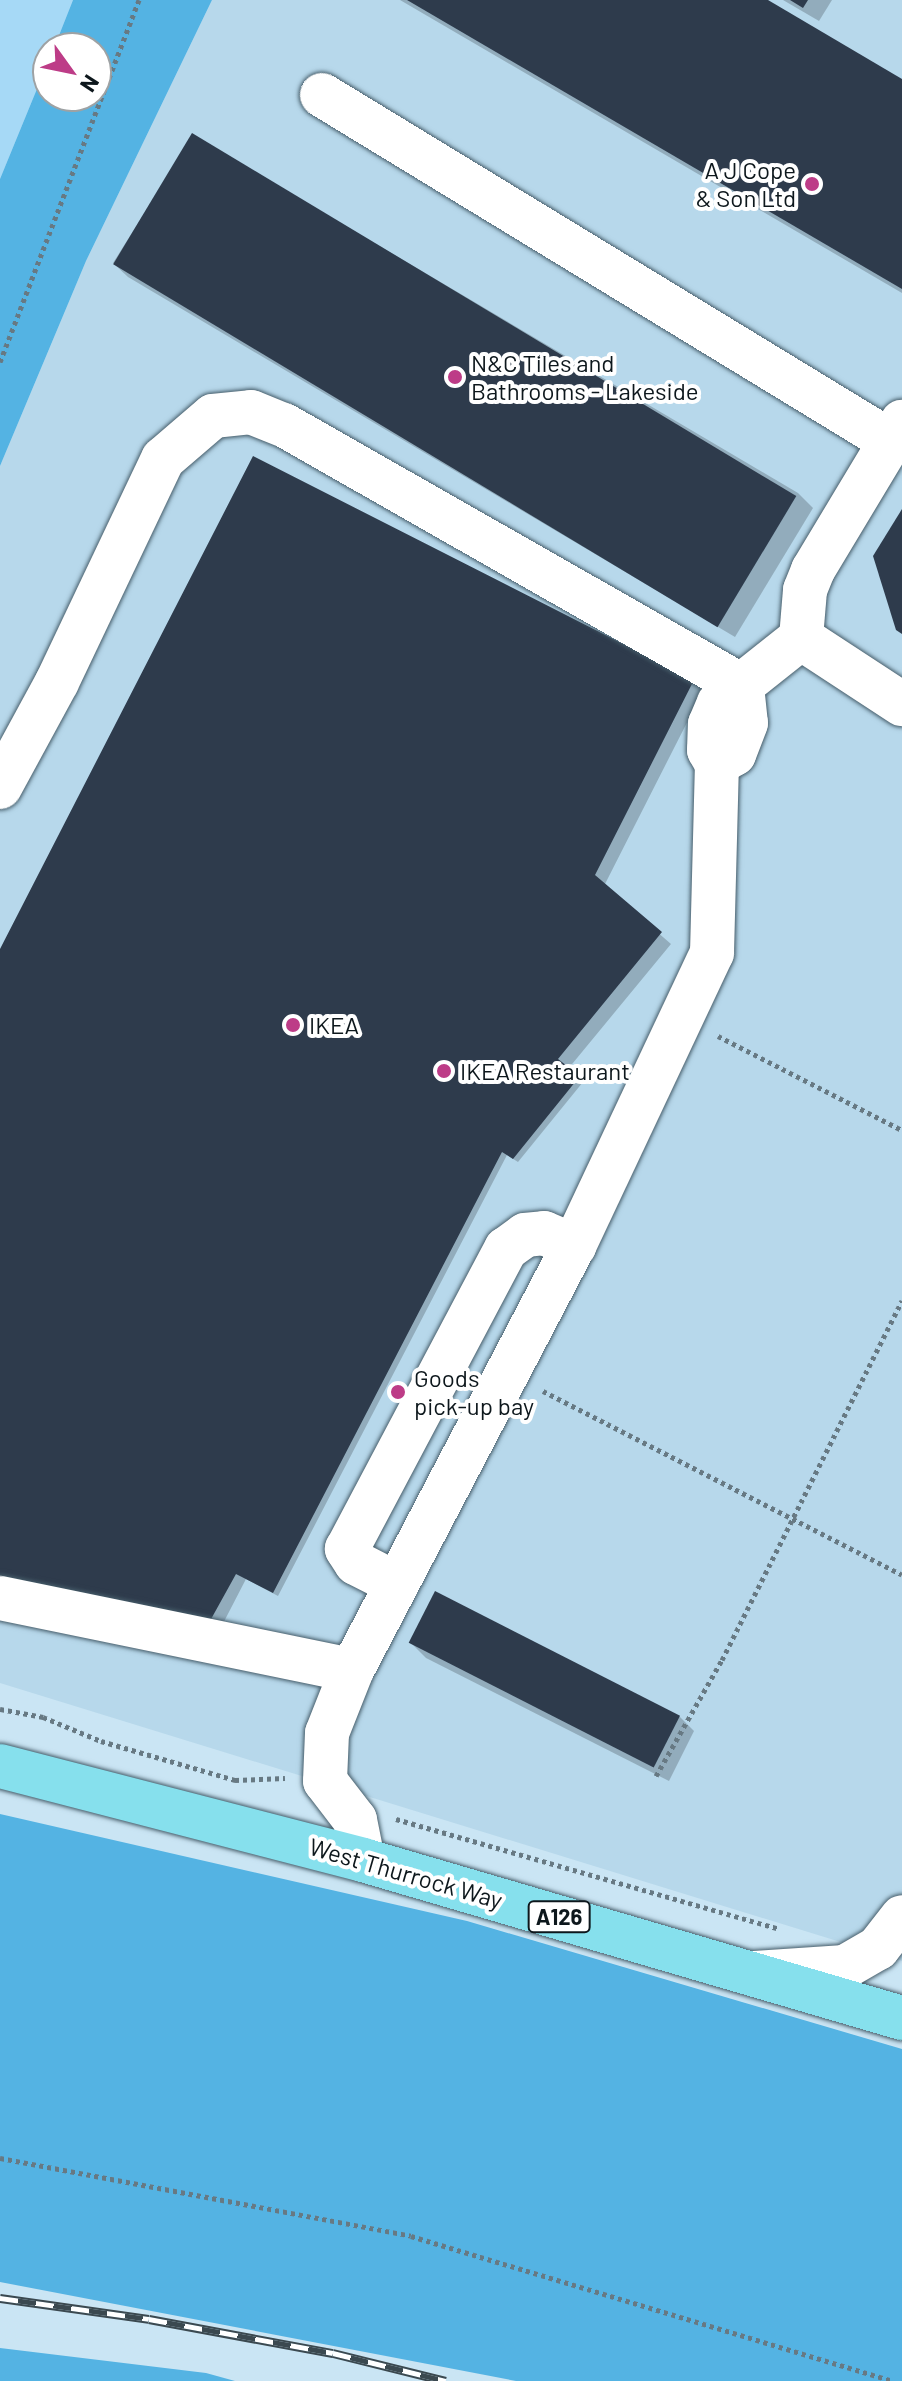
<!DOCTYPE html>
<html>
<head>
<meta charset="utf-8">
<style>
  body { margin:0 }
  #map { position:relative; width:902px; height:2381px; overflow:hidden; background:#cae5f4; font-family:Barlow,sans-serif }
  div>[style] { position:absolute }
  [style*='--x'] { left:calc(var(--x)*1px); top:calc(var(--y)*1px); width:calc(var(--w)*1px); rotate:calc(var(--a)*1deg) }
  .built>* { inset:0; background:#b7d8eb }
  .green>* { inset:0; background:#a6d9f6 }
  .forest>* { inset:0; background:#54b3e3 }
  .shadow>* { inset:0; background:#0003 }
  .building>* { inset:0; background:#2e3b4c; transform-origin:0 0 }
  .path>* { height:5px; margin-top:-2.5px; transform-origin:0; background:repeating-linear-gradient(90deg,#677983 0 4px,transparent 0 8px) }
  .roads { filter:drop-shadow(0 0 2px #465d6a) drop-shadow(0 0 2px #465d6a) }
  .minor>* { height:44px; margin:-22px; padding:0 22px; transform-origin:22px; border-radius:22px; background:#fff }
  .major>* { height:44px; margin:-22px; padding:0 22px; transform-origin:22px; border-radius:22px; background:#86e0ed }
  .rail>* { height:9px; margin-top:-4.5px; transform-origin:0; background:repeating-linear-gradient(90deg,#fff 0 18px,#3b4950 0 36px); box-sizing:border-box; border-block:2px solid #3b4950 }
  .dots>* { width:22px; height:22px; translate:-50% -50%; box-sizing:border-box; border:4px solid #fff; border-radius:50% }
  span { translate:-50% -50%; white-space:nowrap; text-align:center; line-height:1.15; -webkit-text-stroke:8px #fff; paint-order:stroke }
  .shield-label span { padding:2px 6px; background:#fff; border:2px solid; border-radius:6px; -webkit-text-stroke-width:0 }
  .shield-label { font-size:22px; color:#0d171c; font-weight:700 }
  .poi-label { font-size:24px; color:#0d171c }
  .right { translate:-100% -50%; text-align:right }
  .left { translate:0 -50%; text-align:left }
  .street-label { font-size:24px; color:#0d171c }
  .north { position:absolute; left:32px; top:32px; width:80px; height:80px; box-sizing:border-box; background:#fff; border:2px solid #9ea2a4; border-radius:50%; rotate:123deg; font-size:22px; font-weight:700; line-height:32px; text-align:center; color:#0d171c }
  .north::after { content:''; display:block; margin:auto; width:28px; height:36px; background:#bd3c87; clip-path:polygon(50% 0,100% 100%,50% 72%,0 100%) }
</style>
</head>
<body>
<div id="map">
  <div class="built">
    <div style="clip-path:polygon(212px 0,902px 0,902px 1961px,0 1683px,0 466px,86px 261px)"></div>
  </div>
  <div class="green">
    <div style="clip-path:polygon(0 0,73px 0,54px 48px,48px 48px,48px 62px,0 179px)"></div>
  </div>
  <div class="forest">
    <div style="clip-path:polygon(73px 0,212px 0,86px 261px,0 466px,0 179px,48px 62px,48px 96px,96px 96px,96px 48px,54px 48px)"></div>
    <div style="clip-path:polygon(0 1814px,467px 1921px,902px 2049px,902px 2381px,516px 2381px,0 2282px)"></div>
    <div style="clip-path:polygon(0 2348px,206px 2373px,235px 2381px,0 2381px)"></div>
  </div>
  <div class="shadow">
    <div style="clip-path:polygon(400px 0,764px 0,902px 81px,902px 293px)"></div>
    <div style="clip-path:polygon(783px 0,832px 0,819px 21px)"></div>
    <div style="clip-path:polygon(193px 136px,798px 493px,813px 508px,735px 637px,128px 277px,113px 263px)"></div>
    <div style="clip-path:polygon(693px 681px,703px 691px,604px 886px,671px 944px,568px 1069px,583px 1082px,518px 1162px,507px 1155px,278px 1596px,246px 1579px,215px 1639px,0 954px)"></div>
    <div style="clip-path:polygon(411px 1643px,680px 1717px,694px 1731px,669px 1781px,426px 1658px)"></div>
  </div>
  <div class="building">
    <div style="clip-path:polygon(407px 0,768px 0,902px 79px,902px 289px)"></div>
    <div style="clip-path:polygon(790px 0,808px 0,803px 8px)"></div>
    <div style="left:192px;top:133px;width:705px;height:153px;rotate:31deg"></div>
    <div style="clip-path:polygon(253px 456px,694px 680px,595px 875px,662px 932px,558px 1059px,580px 1076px,513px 1159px,502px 1152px,273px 1593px,236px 1574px,205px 1630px,0 1581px,0 949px)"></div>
    <div style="clip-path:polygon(902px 509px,902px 634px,896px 630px,873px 556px)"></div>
    <div style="left:435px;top:1591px;width:275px;height:58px;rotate:27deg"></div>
  </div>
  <div class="path">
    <div style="--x:0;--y:362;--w:388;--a:-69"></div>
    <div style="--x:718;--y:1036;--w:207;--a:27.1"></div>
    <div style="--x:543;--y:1391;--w:403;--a:27.1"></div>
    <div style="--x:0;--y:1709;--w:44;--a:10.5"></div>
    <div style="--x:43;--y:1717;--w:63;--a:22.5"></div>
    <div style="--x:101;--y:1741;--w:140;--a:16.2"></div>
    <div style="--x:235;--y:1780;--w:50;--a:-2.3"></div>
    <div style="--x:656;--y:1776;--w:133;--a:-60.4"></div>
    <div style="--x:722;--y:1660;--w:402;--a:-63.4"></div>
    <div style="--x:396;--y:1819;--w:398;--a:16"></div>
    <div style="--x:0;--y:2158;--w:418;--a:10.7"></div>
    <div style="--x:411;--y:2236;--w:503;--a:16.74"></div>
  </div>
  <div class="roads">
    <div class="minor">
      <div style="--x:322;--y:95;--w:665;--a:31.35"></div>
      <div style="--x:801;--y:638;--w:48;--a:-85.2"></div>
      <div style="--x:805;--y:590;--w:22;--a:-68"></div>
      <div style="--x:813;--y:570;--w:173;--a:-59"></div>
      <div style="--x:801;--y:638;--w:121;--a:33.2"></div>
      <div style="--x:0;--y:787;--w:119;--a:-61.5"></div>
      <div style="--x:57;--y:682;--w:247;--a:-64.6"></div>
      <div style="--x:163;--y:459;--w:66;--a:-40.7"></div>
      <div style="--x:213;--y:416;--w:38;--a:-6"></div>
      <div style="--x:251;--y:412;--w:35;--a:22"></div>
      <div style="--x:284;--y:425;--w:527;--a:29.68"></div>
      <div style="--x:742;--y:686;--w:37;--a:84"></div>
      <div style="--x:746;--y:723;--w:33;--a:111"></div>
      <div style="--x:734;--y:754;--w:20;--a:150"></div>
      <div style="--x:397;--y:1584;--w:46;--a:-152.9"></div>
      <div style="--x:356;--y:1563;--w:17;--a:-123"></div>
      <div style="--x:347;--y:1549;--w:340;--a:-62.1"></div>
      <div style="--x:506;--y:1249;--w:24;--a:-36"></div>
      <div style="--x:525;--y:1235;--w:19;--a:-6"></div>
      <div style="--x:544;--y:1233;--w:33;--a:23"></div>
      <div style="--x:0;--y:1598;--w:359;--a:11.6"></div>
      <div style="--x:363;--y:1860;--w:41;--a:-101.3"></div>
      <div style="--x:355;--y:1820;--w:49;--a:-127.6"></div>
      <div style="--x:325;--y:1781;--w:48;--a:-87.6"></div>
      <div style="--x:327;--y:1733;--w:68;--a:-68.4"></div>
      <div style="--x:352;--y:1670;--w:479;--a:-62.4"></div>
      <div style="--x:574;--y:1246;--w:324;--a:-64.8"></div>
      <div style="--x:712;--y:953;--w:189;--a:-88.5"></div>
      <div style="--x:717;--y:764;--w:16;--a:-120"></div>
      <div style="--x:709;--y:750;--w:26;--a:-88"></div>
      <div style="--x:710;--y:724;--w:23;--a:-67"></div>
      <div style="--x:719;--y:703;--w:105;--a:-38.4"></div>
      <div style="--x:755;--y:1973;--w:90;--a:-3.8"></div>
      <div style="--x:845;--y:1967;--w:38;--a:-30"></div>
      <div style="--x:878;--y:1948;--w:39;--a:-52"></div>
    </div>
    <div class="major">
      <div style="--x:0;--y:1766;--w:375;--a:14.5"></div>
      <div style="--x:363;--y:1860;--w:562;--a:16.34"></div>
    </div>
  </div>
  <div class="rail">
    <div style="--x:0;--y:2298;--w:150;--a:8"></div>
    <div style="--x:149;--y:2319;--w:187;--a:10.5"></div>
    <div style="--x:333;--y:2353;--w:116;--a:13.9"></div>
  </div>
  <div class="dots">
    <div style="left:812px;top:184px;background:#bd3c87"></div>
    <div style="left:455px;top:377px;background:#bd3c87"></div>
    <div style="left:293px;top:1025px;background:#bd3c87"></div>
    <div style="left:444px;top:1071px;background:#bd3c87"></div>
    <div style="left:398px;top:1392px;background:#bd3c87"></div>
  </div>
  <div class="shield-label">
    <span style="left:559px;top:1917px">A126</span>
  </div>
  <div class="poi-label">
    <span class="right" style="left:796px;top:184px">A J Cope<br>&amp; Son Ltd</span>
    <span class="left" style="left:471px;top:377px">N&amp;C Tiles and<br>Bathrooms - Lakeside</span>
    <span class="left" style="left:309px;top:1025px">IKEA</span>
    <span class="left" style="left:460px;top:1071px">IKEA Restaurant</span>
    <span class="left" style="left:414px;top:1392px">Goods<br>pick-up bay</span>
  </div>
  <div class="street-label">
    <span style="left:406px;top:1873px;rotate:16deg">West Thurrock Way</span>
  </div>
  <div class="north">N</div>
</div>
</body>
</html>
